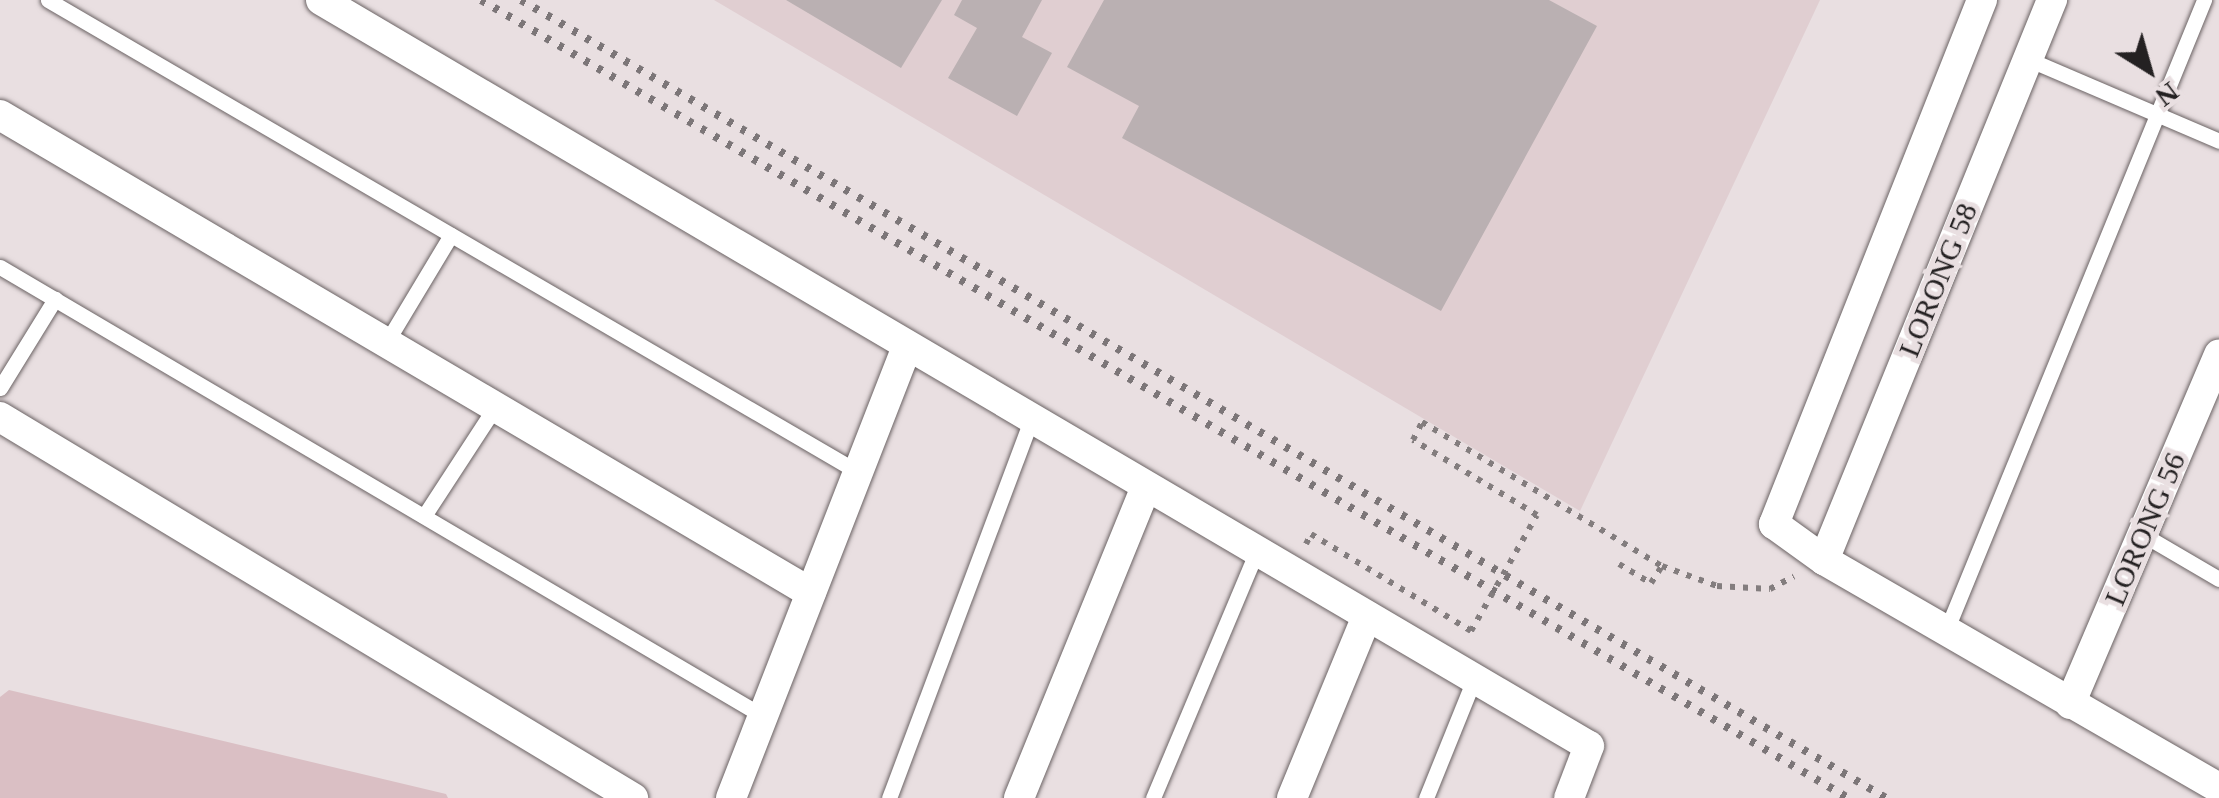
<!DOCTYPE html>
<html>
<head>
<meta charset="utf-8">
<style>
  body { margin:0 }
  #map { position:relative; width:2219px; height:798px; overflow:hidden; background:#e9dfe1; font-family:Georgia,serif }
  div>[style] { position:absolute }
  [style*='--x'] { left:calc(var(--x)*1px); top:calc(var(--y)*1px); width:calc(var(--w)*1px); rotate:calc(var(--a)*1deg) }
  .built>* { inset:0; background:#e0ced1 }
  .green>* { inset:0; background:#dabfc4 }
  .building>* { inset:0; background:#bab0b2 }
  .path>* { height:6px; margin-top:-3px; transform-origin:0; background:repeating-linear-gradient(90deg,#837d7e 0 5px,transparent 0 13px) }
  .roads { filter:drop-shadow(0 0 2px #6b6364) drop-shadow(0 0 2px #6b6364) }
  .service>* { height:15px; margin:-7.5px; padding:0 7.5px; transform-origin:7.5px; border-radius:7.5px; background:#fff }
  .minor>* { height:30px; margin:-15px; padding:0 15px; transform-origin:15px; border-radius:15px; background:#fff }
  .rail>* { height:8px; margin-top:-4px; transform-origin:0; background:repeating-linear-gradient(90deg,#7c7678 0 5px,transparent 0 15px) }
  .path-bridge>* { height:6px; margin-top:-3px; transform-origin:0; background:repeating-linear-gradient(90deg,#837d7e 0 5px,transparent 0 13px) }
  span { translate:-50% -50%; white-space:nowrap; text-align:center; line-height:1.15; -webkit-text-stroke:10px #e9dfe1; paint-order:stroke }
  .street-label { font-size:30px; color:#242122 }
  .north { position:absolute; left:2099px; top:20px; width:100px; height:100px; -webkit-text-stroke:8px #e9dfe1; paint-order:stroke; rotate:143deg; font-size:28px; font-weight:700; line-height:40px; text-align:center; color:#242122 }
  .north::after { content:''; display:block; margin:auto; width:35px; height:45px; background:#242122; clip-path:polygon(50% 0,100% 100%,50% 72%,0 100%) }
</style>
</head>
<body>
<div id="map">
  <div class="built">
    <div style="clip-path:polygon(714px 0,1820px 0,1580px 511px)"></div>
  </div>
  <div class="green">
    <div style="clip-path:polygon(9px 690px,446px 794px,448px 798px,0 798px,0 697px)"></div>
  </div>
  <div class="building">
    <div style="clip-path:polygon(786px 0,942px 0,901px 68px)"></div>
    <div style="clip-path:polygon(962px 0,1042px 0,1022px 37px,1052px 53px,1017px 116px,948px 78px,977px 28px,954px 15px)"></div>
    <div style="clip-path:polygon(1104px 0,1549px 0,1597px 26px,1441px 311px,1122px 138px,1139px 106px,1067px 67px)"></div>
  </div>
  <div class="path">
    <div style="--x:1537;--y:515;--w:145;--a:-148.8"></div>
    <div style="--x:1413;--y:440;--w:20;--a:-63"></div>
    <div style="--x:1422;--y:422;--w:280;--a:31"></div>
    <div style="--x:1662;--y:566;--w:59;--a:20"></div>
    <div style="--x:1717;--y:586;--w:53;--a:3.2"></div>
    <div style="--x:1770;--y:589;--w:27;--a:-28"></div>
    <div style="--x:1306;--y:544;--w:11;--a:-63"></div>
    <div style="--x:1311;--y:534;--w:187;--a:31.2"></div>
    <div style="--x:1619;--y:564;--w:37;--a:31"></div>
    <div style="--x:1651;--y:583;--w:20;--a:-57"></div>
  </div>
  <div class="roads">
    <div class="service">
      <div style="--x:48;--y:0;--w:937;--a:30.23"></div>
      <div style="--x:2028;--y:59;--w:208;--a:23.2"></div>
      <div style="--x:0;--y:267;--w:885;--a:30.48"></div>
      <div style="--x:386;--y:343;--w:126;--a:-59"></div>
      <div style="--x:0;--y:388;--w:105;--a:-58.3"></div>
      <div style="--x:424;--y:516;--w:130;--a:-56.9"></div>
      <div style="--x:2142;--y:534;--w:89;--a:30.3"></div>
      <div style="--x:1946;--y:631;--w:682;--a:-67.76"></div>
      <div style="--x:889;--y:798;--w:403;--a:-69.4"></div>
      <div style="--x:1153;--y:798;--w:266;--a:-67.2"></div>
      <div style="--x:1426;--y:798;--w:128;--a:-68"></div>
    </div>
    <div class="minor">
      <div style="--x:321;--y:0;--w:1471;--a:30.47"></div>
      <div style="--x:1589;--y:746;--w:56;--a:111"></div>
      <div style="--x:1982;--y:0;--w:564;--a:111.65"></div>
      <div style="--x:1774;--y:524;--w:62;--a:35.8"></div>
      <div style="--x:1824;--y:560;--w:456;--a:30"></div>
      <div style="--x:0;--y:115;--w:941;--a:30.51"></div>
      <div style="--x:0;--y:417;--w:739;--a:31.04"></div>
      <div style="--x:1824;--y:560;--w:605;--a:-67.85"></div>
      <div style="--x:2070;--y:704;--w:380;--a:-66.9"></div>
      <div style="--x:731;--y:798;--w:485;--a:-68.7"></div>
      <div style="--x:1019;--y:798;--w:333;--a:-67.8"></div>
      <div style="--x:1292;--y:798;--w:197;--a:-67.6"></div>
    </div>
  </div>
  <div class="rail">
    <div style="--x:481;--y:0;--w:1583;--a:30.27"></div>
    <div style="--x:521;--y:0;--w:1581;--a:30.31"></div>
  </div>
  <div class="path-bridge">
    <div style="--x:1471;--y:631;--w:133;--a:-60.4"></div>
  </div>
  <div class="street-label">
    <span style="left:1938px;top:280px;rotate:-68deg">LORONG 58</span>
    <span style="left:2145px;top:529px;rotate:-67deg">LORONG 56</span>
  </div>
  <div class="north">N</div>
</div>
</body>
</html>
